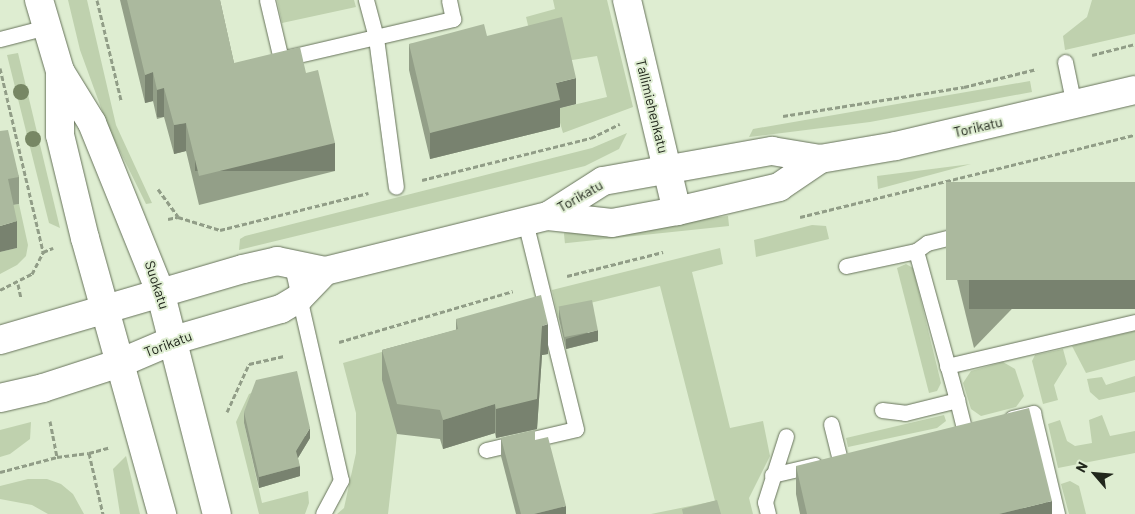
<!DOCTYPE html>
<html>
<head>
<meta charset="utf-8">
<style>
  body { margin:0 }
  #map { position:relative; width:1135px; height:514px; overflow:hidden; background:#deedd1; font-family:Barlow,sans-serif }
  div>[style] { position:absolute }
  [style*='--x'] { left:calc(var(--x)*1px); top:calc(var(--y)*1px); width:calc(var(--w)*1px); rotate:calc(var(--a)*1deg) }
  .green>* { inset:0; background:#bfd1ae; transform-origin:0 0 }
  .path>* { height:3px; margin-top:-1.5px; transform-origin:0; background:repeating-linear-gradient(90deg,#919d87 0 5px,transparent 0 7.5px) }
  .roads { filter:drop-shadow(0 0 1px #67735b) drop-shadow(0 0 1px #67735b) }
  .lane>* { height:15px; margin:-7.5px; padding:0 7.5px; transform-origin:7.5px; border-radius:7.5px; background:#fff }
  .street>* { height:28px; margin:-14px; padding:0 14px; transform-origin:14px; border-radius:14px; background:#fff }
  .secondary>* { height:28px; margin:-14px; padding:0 14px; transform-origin:14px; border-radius:14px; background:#fff }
  .trees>* { width:16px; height:16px; margin:-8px; border-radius:50%; background:#778764 }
  .wall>* { inset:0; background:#939f88 }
  .shaded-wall>* { inset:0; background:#78826f; transform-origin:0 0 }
  .building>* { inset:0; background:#abb99e; transform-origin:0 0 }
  span { translate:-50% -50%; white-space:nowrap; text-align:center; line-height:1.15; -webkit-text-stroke:4px #deedd1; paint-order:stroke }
  .street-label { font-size:14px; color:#21271c }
  .north { position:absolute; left:1070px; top:449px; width:50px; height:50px; -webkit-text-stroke:4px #deedd1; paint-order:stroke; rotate:297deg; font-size:14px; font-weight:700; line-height:20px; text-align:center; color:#21271c }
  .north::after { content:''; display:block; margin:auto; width:18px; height:22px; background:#21271c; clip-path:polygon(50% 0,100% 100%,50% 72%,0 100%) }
</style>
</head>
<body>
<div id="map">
  <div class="green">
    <div style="clip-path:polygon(68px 0,87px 0,116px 125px,152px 203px,146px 204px,108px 127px,80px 50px)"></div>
    <div style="clip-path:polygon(277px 0,354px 0,356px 7px,282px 23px)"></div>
    <div style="clip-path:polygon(553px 0,607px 0,633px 107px,563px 133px,556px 109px,607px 97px,597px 56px,566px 61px,534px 50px,526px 17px,555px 9px)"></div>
    <div style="clip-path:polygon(1092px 0,1135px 0,1135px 34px,1065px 50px,1063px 36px,1087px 17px)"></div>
    <div style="clip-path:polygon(18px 53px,60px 228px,49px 223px,7px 55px)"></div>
    <div style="clip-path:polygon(1030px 81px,1032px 92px,870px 122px,749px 137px,753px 129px)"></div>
    <div style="clip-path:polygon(627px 133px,619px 149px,585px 166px,239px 250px,240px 239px,245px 236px,592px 148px)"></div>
    <div style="clip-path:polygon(971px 164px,878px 189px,877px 176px)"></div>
    <div style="clip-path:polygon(19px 204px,28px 245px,26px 256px,17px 265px,0 274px,0 252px,17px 248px,8px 206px)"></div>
    <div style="left:728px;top:216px;width:10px;height:165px;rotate:84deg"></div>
    <div style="clip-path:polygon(812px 225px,826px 226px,829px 239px,756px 257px,754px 240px)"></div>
    <div style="clip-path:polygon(720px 248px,723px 264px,692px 272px,730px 428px,763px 421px,770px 456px,749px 498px,753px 514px,651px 514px,715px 501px,660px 286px,590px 303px,558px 318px,552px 290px)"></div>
    <div style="clip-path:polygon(906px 264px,913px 268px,941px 383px,937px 391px,929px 393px,897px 268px)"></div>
    <div style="clip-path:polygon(1135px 331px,1135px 360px,1086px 373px,1072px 346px)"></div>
    <div style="clip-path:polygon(399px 347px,397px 434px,388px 514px,337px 514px,344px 508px,356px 453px,356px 413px,343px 363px)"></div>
    <div style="clip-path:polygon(1063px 349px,1067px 364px,1054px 385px,1058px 400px,1043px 404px,1032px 361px,1035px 355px)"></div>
    <div style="clip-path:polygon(1003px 362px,1015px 369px,1024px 396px,1016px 407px,981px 416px,971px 409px,963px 383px,971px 371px)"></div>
    <div style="clip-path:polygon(1135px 376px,1135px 392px,1099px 400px,1090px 392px,1087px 379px,1102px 377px,1106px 385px)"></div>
    <div style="clip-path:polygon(256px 391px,244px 423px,262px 503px,308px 491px,309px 503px,305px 514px,259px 514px,236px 422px,249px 394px)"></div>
    <div style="clip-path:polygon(944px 415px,946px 421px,937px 428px,848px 447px,846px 438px)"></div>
    <div style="clip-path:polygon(1102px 415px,1110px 436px,1135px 431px,1135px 453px,1058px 468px,1048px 424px,1060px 420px,1067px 441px,1075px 446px,1092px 443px,1089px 420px)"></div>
    <div style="clip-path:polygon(31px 422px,30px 439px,10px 454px,0 457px,0 430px)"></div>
    <div style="clip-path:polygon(126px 456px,140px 514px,120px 514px,113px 469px)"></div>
    <div style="clip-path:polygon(28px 479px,47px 479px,61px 484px,73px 494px,84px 514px,48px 514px,32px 505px,0 499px,0 486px)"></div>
    <div style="clip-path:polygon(1070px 481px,1079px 486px,1086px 514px,1069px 514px,1061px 484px)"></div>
  </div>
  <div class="path">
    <div style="--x:97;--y:0;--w:103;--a:76.5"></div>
    <div style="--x:1092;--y:55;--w:44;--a:-14.3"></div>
    <div style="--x:0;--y:68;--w:189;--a:76.8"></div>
    <div style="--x:783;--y:116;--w:183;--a:-9.1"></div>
    <div style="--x:964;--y:87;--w:75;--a:-13.9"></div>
    <div style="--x:422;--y:180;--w:174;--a:-14"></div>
    <div style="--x:591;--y:138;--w:32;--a:-26"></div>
    <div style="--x:158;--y:189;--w:34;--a:54"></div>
    <div style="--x:800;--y:217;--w:345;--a:-13.8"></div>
    <div style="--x:168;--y:219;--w:10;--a:-11"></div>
    <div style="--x:178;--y:217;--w:44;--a:17.2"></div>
    <div style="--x:220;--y:230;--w:153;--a:-14"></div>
    <div style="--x:567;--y:276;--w:99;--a:-14"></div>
    <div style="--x:18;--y:284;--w:14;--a:78"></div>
    <div style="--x:0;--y:290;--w:36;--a:-27"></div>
    <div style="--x:32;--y:274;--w:25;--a:-63"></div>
    <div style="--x:43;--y:252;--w:11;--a:-22"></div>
    <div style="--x:339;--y:342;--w:181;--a:-16.3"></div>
    <div style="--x:227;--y:412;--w:53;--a:-65.4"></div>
    <div style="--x:249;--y:364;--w:37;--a:-13"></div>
    <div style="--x:50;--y:421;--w:37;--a:79"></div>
    <div style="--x:89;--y:453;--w:20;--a:-15"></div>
    <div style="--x:0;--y:472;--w:59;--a:-14.7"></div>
    <div style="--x:57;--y:457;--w:32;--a:-7"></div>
    <div style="--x:89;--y:453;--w:63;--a:77.1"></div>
  </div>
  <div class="roads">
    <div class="lane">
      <div style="--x:267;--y:0;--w:61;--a:76.7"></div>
      <div style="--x:281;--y:59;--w:177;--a:-13.1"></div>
      <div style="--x:453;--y:19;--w:19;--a:-102"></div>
      <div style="--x:366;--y:0;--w:39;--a:75"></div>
      <div style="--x:376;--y:38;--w:150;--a:82.4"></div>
      <div style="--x:0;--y:39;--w:48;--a:-14.6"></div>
      <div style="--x:1065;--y:62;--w:44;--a:78.2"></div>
      <div style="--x:916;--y:251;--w:14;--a:-36"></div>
      <div style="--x:927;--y:243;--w:45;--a:-14"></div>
      <div style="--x:291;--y:262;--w:224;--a:77.1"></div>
      <div style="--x:341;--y:480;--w:38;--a:118"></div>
      <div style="--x:846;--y:266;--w:72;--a:-12.1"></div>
      <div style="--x:916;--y:251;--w:155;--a:74.6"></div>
      <div style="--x:947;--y:366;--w:193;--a:-13.2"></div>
      <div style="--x:882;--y:410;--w:23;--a:7"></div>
      <div style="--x:905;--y:413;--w:54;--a:-14"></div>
      <div style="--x:957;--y:400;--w:30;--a:76"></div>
      <div style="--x:1012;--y:418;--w:22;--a:-13"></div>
      <div style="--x:1033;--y:413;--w:104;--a:76.6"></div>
      <div style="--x:831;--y:424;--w:36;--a:76"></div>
      <div style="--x:486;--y:450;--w:92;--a:-13.1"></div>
      <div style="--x:576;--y:429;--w:214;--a:-103.8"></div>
      <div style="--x:772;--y:475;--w:44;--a:-13.1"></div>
      <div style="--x:768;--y:514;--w:12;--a:-104"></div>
      <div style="--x:765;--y:502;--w:69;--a:-72.3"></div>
    </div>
    <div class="street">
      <div style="--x:627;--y:0;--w:217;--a:76.7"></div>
    </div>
    <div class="secondary">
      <div style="--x:39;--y:0;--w:74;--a:73.5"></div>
      <div style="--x:60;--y:71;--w:61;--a:58.4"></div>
      <div style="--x:92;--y:123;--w:181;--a:68"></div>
      <div style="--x:160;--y:291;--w:230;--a:75.7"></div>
      <div style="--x:60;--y:71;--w:64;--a:90"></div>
      <div style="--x:60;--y:135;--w:106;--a:76.4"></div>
      <div style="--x:85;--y:238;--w:287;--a:74.4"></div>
      <div style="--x:548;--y:216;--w:64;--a:6.2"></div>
      <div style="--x:612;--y:223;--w:66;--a:-10.5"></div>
      <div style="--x:677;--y:211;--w:105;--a:-13.2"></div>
      <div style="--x:779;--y:187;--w:50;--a:-34.3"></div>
      <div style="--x:0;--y:340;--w:253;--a:-16.3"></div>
      <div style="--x:243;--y:269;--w:35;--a:-13"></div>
      <div style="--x:277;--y:261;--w:49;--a:11.8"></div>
      <div style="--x:325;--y:271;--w:230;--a:-13.9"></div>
      <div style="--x:548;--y:216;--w:65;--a:-32.5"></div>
      <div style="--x:603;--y:181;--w:172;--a:-10.1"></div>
      <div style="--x:772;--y:151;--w:49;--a:9.5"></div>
      <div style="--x:820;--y:159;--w:77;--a:-9.7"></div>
      <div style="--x:896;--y:146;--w:245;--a:-13.2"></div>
      <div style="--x:0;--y:398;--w:44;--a:-13.1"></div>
      <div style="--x:43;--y:388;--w:81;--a:-18"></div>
      <div style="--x:120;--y:363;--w:59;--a:-23.1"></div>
      <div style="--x:174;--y:340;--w:111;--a:-16.2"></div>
      <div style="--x:281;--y:309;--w:21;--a:-31"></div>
      <div style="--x:299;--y:298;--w:37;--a:-46"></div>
    </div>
  </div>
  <div class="trees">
    <div style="left:21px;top:92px"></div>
    <div style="left:33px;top:139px"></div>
  </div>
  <div class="wall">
    <div style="clip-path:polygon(120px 0,220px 0,234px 63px,306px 73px,335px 171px,199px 205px,186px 151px,174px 154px,164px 117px,157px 119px,153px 101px,145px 103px)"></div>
    <div style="clip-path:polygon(487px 36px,576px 104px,560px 108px,560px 127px,430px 159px,409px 70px,409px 44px)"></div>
    <div style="clip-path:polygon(0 131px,19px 177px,19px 204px,13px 205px,17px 248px)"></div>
    <div style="clip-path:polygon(1135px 182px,974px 348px,951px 255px,951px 226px)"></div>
    <div style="clip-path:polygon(559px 309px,598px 341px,566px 349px,559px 319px)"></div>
    <div style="clip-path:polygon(456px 319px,548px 354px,542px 355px,537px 429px,496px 438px,495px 433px,443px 449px,440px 439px,397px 434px,382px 380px,382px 350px,456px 330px)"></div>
    <div style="clip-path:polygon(244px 412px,310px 438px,298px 458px,300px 476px,259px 488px,244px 423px)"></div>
    <div style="clip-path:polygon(501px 438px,535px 440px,566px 514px,516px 514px,501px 456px)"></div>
    <div style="clip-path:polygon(796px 466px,1052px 514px,800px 514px,796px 494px)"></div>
  </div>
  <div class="shaded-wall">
    <div style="clip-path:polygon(153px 72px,153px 101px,145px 103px,145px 75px)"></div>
    <div style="clip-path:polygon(576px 78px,576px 104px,560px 108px,560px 127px,430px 159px,430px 133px,556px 83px)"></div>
    <div style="left:164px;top:88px;width:29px;height:7px;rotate:90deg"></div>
    <div style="clip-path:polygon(186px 123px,186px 151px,174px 154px,174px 125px)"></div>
    <div style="left:335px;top:143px;width:28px;height:140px;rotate:90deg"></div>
    <div style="clip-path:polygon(17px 221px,17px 248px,0 252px,0 226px)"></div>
    <div style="left:1135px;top:280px;width:29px;height:166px;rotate:90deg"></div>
    <div style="clip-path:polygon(548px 324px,548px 354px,542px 355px,537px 429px,496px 438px,496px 409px,542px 326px)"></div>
    <div style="clip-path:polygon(598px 330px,598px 341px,566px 349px,566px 339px)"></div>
    <div style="clip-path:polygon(495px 404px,495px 433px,443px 449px,443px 420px)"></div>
    <div style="clip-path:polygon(310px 428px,310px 438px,296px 461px,296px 451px)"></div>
    <div style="clip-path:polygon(300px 466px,300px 476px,259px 488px,259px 477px)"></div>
    <div style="clip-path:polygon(1052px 501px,1052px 514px,999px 514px)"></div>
    <div style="clip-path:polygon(566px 506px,566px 514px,534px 514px)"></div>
  </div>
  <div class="building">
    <div style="clip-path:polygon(127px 0,220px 0,234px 63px,300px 47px,306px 73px,318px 70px,335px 143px,199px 176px,186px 123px,174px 125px,164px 88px,157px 90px,153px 72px,145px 75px)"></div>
    <div style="clip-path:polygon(562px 17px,576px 78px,556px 83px,560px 100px,430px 133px,409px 44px,484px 24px,487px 36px)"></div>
    <div style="clip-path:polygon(8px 130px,19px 177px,8px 179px,17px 221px,0 226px,0 131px)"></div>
    <div style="left:1135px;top:182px;width:98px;height:189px;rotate:90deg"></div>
    <div style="clip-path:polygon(541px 295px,548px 324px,542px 326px,537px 399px,496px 409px,495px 404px,443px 420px,440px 410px,397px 404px,382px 350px,458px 329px,456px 319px)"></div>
    <div style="left:592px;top:300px;width:31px;height:34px;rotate:79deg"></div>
    <div style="clip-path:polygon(297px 371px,310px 428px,296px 451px,300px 466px,259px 477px,244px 412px,256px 380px)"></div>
    <div style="clip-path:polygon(1029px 408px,1052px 501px,999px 514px,807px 514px,796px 466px)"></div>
    <div style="clip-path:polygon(535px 430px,535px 440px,548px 437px,566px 506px,534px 514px,521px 514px,501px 438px)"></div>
    <div style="clip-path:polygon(717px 500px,721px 514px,683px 514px,682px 509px)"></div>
  </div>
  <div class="street-label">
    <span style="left:652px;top:106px;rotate:76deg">Tallimiehenkatu</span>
    <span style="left:978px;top:127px;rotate:-13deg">Torikatu</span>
    <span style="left:580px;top:196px;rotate:-30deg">Torikatu</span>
    <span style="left:157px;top:285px;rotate:72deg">Suokatu</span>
    <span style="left:168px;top:344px;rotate:-21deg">Torikatu</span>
  </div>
  <div class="north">N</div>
</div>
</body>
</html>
